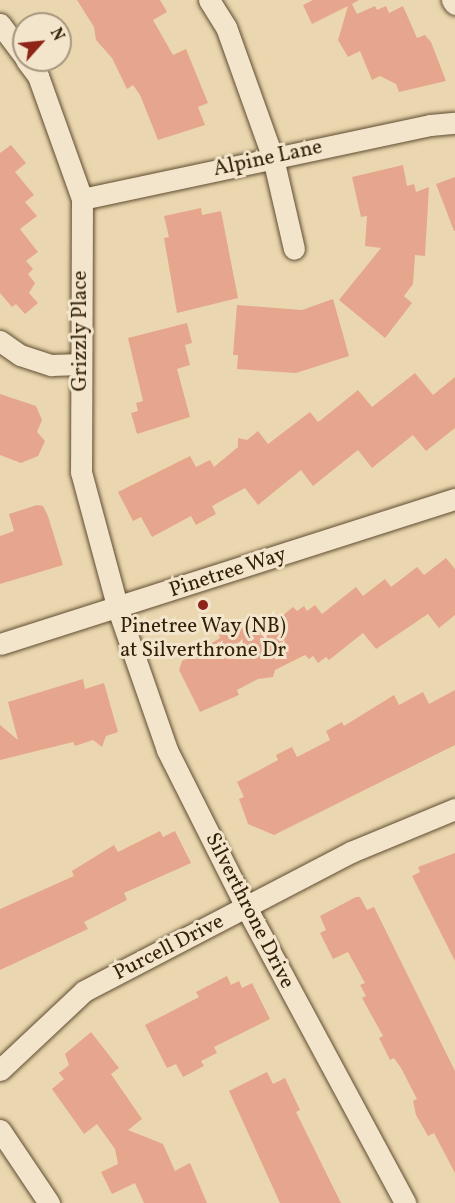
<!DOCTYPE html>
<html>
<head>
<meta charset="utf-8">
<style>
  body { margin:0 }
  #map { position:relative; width:455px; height:1203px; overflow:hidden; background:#ebd7af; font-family:Vollkorn,serif }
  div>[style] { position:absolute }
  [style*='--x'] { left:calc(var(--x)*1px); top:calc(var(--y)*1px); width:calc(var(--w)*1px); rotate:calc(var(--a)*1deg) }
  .building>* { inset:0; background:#e5a68d }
  .roads { filter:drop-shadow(0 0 2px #604d31) drop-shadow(0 0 2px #604d31) }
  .minor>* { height:21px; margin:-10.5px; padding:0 10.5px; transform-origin:10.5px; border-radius:10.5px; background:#f2e5cb }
  .dots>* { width:16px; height:16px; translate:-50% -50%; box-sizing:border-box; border:3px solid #f2e5cb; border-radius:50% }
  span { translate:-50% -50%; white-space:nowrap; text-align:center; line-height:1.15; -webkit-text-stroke:6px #f2e5cb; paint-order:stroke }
  .street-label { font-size:21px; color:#311f07 }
  .poi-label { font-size:21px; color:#311f07 }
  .north { position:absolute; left:12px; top:12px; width:60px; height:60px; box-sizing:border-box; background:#f2e5cb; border:2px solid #a5967d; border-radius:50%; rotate:63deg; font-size:16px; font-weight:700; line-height:24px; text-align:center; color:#311f07 }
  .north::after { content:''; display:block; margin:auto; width:21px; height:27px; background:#8f2418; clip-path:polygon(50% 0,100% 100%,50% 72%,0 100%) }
</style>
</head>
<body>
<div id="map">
  <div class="building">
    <div style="clip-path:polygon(77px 0,160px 0,167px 12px,153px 20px,173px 55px,186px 49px,208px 103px,198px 107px,205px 125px,158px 140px,140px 95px,133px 85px,127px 89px,112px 58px,96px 40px,94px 27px)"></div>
    <div style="clip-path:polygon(313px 0,359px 0,352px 4px,357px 14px,375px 6px,377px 10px,386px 6px,389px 13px,403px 6px,417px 38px,425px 35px,431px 42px,446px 81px,399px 92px,396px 84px,380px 76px,372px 80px,360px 51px,348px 57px,338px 40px,348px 6px,312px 24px,303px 5px)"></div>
    <div style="clip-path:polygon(11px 145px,26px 163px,15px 172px,34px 195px,25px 202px,37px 216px,20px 229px,38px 252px,26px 261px,33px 269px,28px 274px,35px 283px,29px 293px,38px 303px,25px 314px,16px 304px,12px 307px,0 293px,0 153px)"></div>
    <div style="clip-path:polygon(403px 165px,407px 186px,414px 184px,416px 192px,429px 187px,425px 256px,415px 255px,413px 284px,404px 296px,412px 303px,385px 338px,339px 300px,381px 248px,365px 246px,367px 216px,361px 217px,352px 177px)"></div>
    <div style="clip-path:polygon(455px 177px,455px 231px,454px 231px,436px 184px)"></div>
    <div style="clip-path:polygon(201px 208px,202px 215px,221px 211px,238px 298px,177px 313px,164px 238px,169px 237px,164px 216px)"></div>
    <div style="clip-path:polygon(333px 299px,349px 356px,296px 373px,237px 369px,238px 355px,233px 355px,237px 305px,302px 310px)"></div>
    <div style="clip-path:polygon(187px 323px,192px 343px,185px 345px,190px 365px,177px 369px,190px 417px,137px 434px,131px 413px,138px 411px,136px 403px,143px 401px,128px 338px)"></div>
    <div style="clip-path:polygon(415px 373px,433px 395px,455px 377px,455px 428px,426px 451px,413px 435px,372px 468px,358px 450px,313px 486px,301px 470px,258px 505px,245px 488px,212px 506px,216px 514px,196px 525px,191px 516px,152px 537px,141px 517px,133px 521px,118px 492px,190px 456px,196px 467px,210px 460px,214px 467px,238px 447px,238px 438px,247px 440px,258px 431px,268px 444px,310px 412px,318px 422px,321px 420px,358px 390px,372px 407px)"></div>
    <div style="clip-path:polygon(0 394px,36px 406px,42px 420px,37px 432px,45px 441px,38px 456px,21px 463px,0 455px)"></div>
    <div style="clip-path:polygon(37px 505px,43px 506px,48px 516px,63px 565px,0 584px,0 536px,14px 531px,9px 514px)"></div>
    <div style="clip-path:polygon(446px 558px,455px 569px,455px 615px,439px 628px,428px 614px,376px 649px,363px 633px,329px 660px,326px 657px,318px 663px,313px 656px,309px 659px,305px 655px,275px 670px,273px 677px,258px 679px,237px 690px,239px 695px,200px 712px,179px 670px,182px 661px,220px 638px,219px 635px,240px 624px,244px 632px,262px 625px,265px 630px,293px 607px,297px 611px,304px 606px,307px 611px,315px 605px,322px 614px,356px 587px,363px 596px,385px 579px,391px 587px,417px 567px,424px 575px)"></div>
    <div style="clip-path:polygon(83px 679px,85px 689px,104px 683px,118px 732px,106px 736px,102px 747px,93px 740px,75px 746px,73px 742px,0 760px,0 725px,18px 740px,8px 702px)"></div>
    <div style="clip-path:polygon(455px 690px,455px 745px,274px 835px,248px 824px,239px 799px,244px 797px,237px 782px,278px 760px,276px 755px,292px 747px,297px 757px,330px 740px,326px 731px,342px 722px,344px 726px,394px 695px,399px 705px,423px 692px,429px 704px)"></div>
    <div style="clip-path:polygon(160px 831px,163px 837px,175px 831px,191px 863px,124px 893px,127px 900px,84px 922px,88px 929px,0 970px,0 909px,74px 876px,72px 871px,114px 845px,118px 852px)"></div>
    <div style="clip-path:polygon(455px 853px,455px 961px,412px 876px,420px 872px,418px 867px)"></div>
    <div style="clip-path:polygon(356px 897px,360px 897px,367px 910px,374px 907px,455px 1071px,455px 1173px,434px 1133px,428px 1136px,416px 1115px,413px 1101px,417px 1099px,401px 1068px,394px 1058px,390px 1060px,379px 1038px,383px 1036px,362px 998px,366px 996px,360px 985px,365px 983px,348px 952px,333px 959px,320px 933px,326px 930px,320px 916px)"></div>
    <div style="clip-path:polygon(227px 976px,231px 985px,239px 981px,242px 988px,252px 983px,270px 1019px,214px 1047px,217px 1053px,201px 1061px,204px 1066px,183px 1077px,176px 1064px,167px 1068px,145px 1025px,199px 997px,196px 992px)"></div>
    <div style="clip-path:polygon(91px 1032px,119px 1068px,111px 1074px,142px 1119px,128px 1130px,163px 1144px,175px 1171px,190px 1163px,207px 1203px,144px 1203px,135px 1183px,112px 1194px,101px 1172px,118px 1164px,115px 1149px,97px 1124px,84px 1134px,52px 1089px,64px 1079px,59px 1073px,69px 1065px,65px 1054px)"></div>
    <div style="clip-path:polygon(267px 1072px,273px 1084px,285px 1078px,300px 1110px,296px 1112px,341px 1203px,280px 1203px,229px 1091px)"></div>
  </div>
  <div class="roads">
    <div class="minor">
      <div style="--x:209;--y:0;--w:32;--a:58"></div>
      <div style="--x:226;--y:27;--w:139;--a:70.3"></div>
      <div style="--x:273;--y:158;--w:93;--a:77"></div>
      <div style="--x:452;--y:0;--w:5;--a:53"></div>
      <div style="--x:0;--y:24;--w:40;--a:53"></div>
      <div style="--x:26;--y:60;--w:20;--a:53"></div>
      <div style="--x:38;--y:76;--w:131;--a:70.3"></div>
      <div style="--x:82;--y:199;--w:273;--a:90.2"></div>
      <div style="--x:81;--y:472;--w:142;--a:74.9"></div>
      <div style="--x:118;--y:609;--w:149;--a:70.8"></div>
      <div style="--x:167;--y:750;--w:178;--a:63.3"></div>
      <div style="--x:247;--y:909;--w:334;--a:61.7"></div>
      <div style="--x:82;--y:199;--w:356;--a:-12"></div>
      <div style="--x:430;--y:125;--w:25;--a:-5"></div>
      <div style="--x:0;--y:341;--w:24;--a:35"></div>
      <div style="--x:20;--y:355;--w:33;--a:18"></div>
      <div style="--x:51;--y:365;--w:30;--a:-2"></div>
      <div style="--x:0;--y:644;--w:478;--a:-17.7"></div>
      <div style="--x:0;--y:1070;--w:115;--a:-43.2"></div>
      <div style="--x:84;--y:991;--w:301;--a:-27.5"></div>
      <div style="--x:351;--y:852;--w:113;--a:-22.5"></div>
      <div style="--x:0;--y:1130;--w:88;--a:56.1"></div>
    </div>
  </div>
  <div class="dots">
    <div style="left:203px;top:605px;background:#8f2418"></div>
  </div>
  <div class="street-label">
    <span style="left:268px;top:159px;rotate:-12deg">Alpine Lane</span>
    <span style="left:81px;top:331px;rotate:-90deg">Grizzly Place</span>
    <span style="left:228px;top:573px;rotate:-18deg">Pinetree Way</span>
    <span style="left:249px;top:911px;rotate:63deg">Silverthrone Drive</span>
    <span style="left:169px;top:948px;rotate:-27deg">Purcell Drive</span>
  </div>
  <div class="poi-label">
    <span style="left:203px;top:639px">Pinetree Way (NB)<br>at Silverthrone Dr</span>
  </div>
  <div class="north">N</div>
</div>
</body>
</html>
